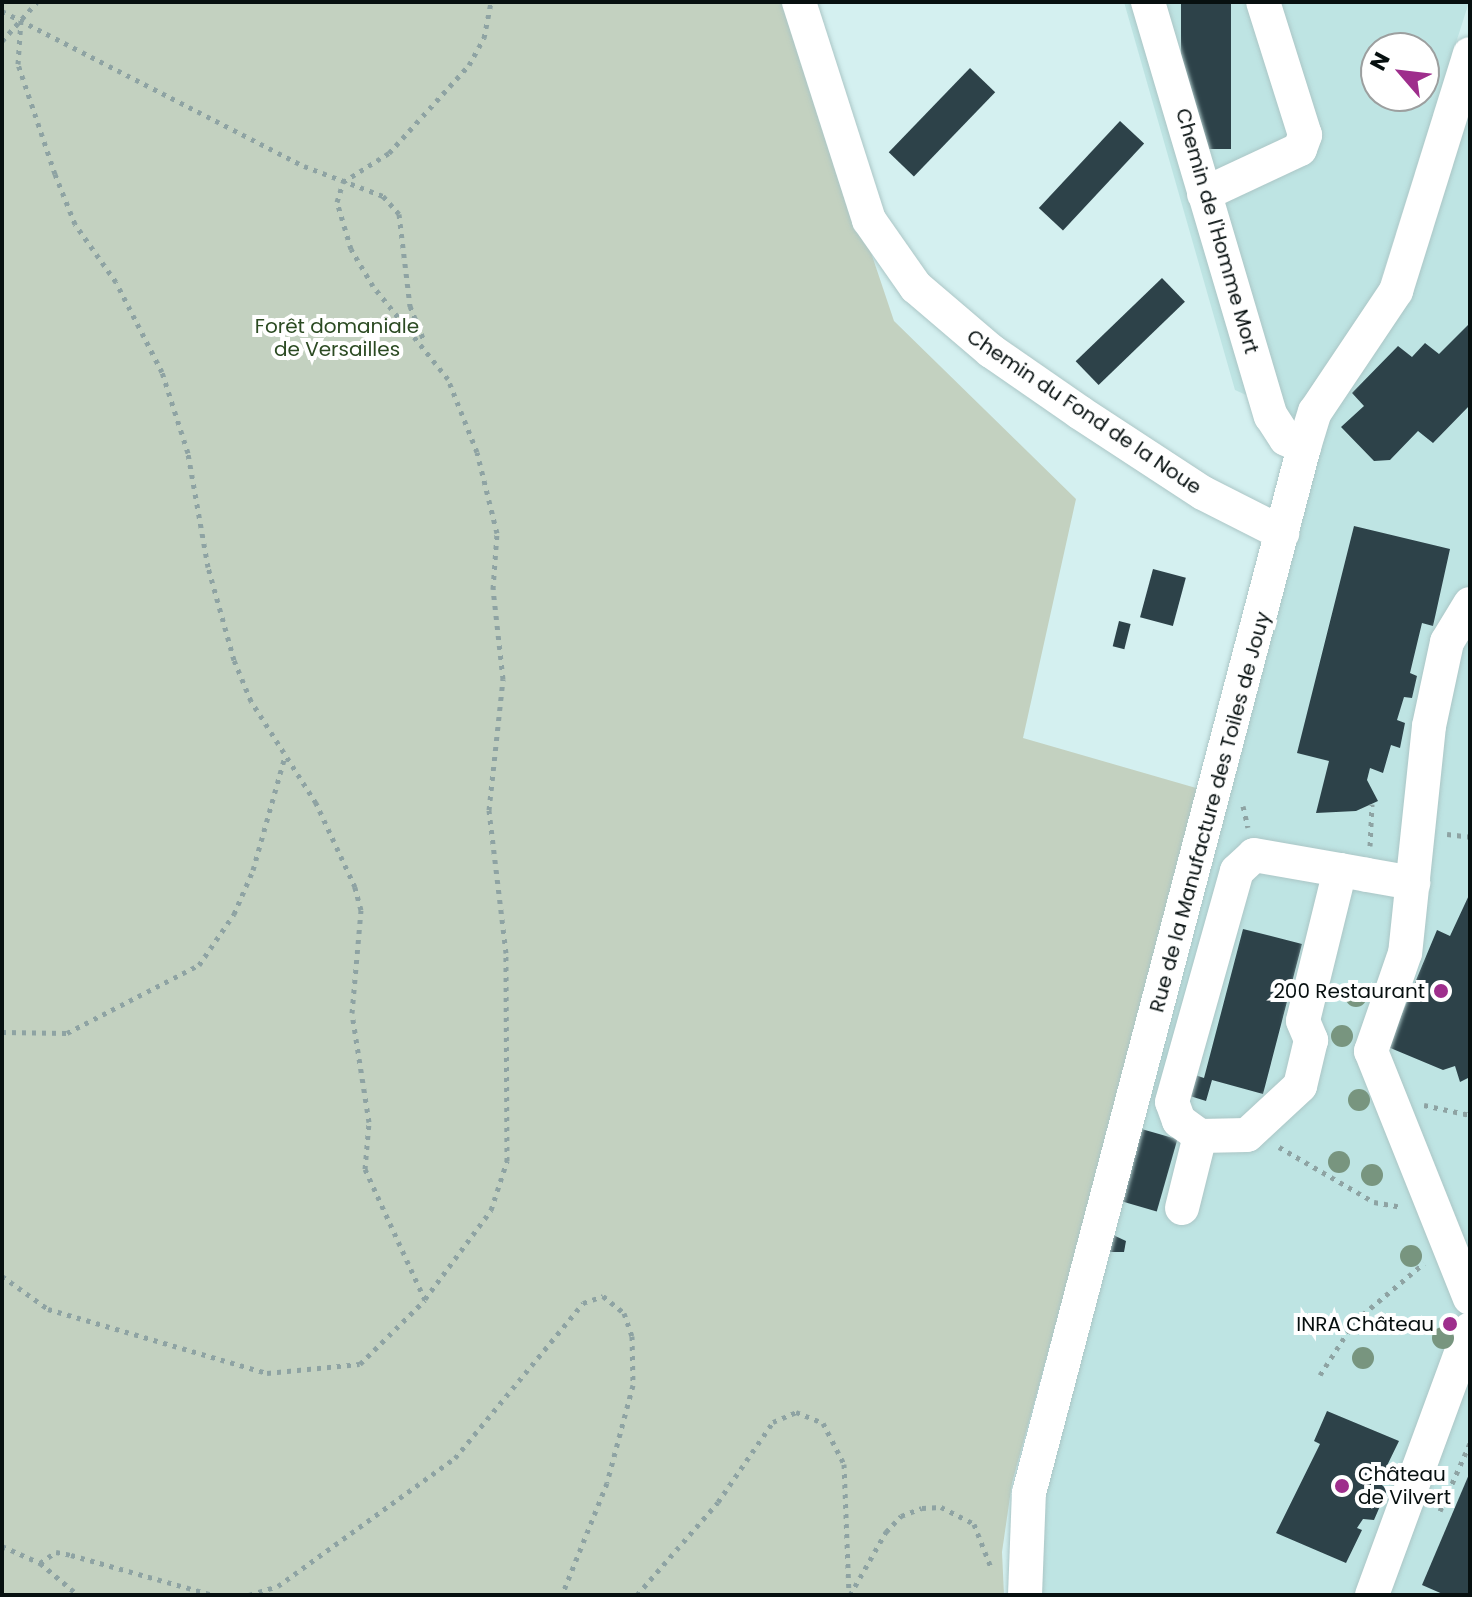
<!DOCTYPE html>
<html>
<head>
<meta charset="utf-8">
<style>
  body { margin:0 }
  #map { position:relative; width:1472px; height:1597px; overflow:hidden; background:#d4f0f0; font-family:Poppins,sans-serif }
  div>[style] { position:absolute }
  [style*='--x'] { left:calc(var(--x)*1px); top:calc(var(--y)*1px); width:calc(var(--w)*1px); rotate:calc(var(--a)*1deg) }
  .built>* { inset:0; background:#bee4e3 }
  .green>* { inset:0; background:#c3d1c0 }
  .building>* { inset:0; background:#2d4249; transform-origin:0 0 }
  .path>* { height:5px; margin-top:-2.5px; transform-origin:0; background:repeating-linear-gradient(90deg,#8ea3a3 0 4px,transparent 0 10px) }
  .roads { filter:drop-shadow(0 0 2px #abc6c6) drop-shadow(0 0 2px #abc6c6) }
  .minor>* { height:34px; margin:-17px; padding:0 17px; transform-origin:17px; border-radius:17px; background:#fff }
  .trees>* { width:22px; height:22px; margin:-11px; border-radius:50%; background:#78957f }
  .dots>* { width:22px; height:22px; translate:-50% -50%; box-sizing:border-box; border:4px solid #fff; border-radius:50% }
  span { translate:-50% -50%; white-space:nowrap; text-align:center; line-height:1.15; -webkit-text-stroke:8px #fff; paint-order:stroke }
  .street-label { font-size:20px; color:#071010 }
  .park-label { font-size:20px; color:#2c4b23 }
  .poi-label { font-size:20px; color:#071010 }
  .right { translate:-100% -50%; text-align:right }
  .left { translate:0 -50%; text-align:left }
  .frame { position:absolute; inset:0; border:4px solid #071010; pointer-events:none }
  .north { position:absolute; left:1360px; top:32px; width:80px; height:80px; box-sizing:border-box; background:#fff; border:2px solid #9c9f9f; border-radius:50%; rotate:298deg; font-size:22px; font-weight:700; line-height:32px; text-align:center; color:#071010 }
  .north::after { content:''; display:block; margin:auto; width:28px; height:36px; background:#9e2e8c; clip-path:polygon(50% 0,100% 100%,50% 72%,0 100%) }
</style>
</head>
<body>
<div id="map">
  <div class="built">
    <div style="clip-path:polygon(evenodd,1124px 2px,1469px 2px,1373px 304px,1298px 418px,1235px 390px,1124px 2px,1376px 48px,1424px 48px,1424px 96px,1376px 96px,1376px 48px)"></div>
    <div style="clip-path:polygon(1470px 92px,1470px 1595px,1036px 1595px,1042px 1493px,1327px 416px)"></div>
  </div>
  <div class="green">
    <div style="clip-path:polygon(2px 2px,787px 2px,894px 321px,1076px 499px,1023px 738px,1203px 790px,1012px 1483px,1002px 1552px,1004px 1595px,2px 1595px)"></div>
  </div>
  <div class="building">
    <div style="left:1181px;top:2px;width:50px;height:147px"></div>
    <div style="left:970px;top:68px;width:35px;height:117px;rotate:44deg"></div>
    <div style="left:1120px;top:121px;width:33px;height:119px;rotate:43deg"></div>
    <div style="left:1162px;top:278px;width:33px;height:120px;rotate:46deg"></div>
    <div style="clip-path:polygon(1470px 323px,1470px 405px,1433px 443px,1418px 431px,1390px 460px,1374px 461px,1341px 427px,1364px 406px,1352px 393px,1398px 346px,1412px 357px,1425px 343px,1439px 354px)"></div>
    <div style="clip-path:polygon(1354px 526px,1450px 549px,1433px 626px,1422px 623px,1410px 673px,1417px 676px,1412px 698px,1404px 697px,1397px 720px,1405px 723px,1400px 748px,1391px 745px,1383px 773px,1370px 768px,1367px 780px,1378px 801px,1356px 811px,1316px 813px,1329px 761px,1297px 753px)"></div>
    <div style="left:1153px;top:569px;width:34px;height:50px;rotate:15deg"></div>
    <div style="left:1119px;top:621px;width:12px;height:26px;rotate:14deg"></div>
    <div style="clip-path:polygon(1470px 893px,1470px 1077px,1460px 1082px,1455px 1066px,1443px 1070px,1388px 1047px,1437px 930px,1450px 936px)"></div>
    <div style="clip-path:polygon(1243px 929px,1302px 944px,1263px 1094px,1212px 1080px,1206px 1101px,1190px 1096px,1195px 1075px,1204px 1078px)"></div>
    <div style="left:1138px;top:1128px;width:41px;height:75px;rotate:16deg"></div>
    <div style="clip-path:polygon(1111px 1234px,1126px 1241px,1124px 1252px,1106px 1252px)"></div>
    <div style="clip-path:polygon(1327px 1411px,1399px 1441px,1379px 1482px,1387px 1490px,1374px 1520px,1363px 1519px,1357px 1528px,1362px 1530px,1346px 1563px,1276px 1533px,1320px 1444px,1314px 1441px)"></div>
    <div style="clip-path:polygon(1470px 1472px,1470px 1595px,1445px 1595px,1422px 1585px)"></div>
  </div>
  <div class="path">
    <div style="--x:2;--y:11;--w:339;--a:27.2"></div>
    <div style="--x:304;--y:166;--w:85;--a:20.8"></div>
    <div style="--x:383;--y:196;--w:24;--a:48"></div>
    <div style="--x:399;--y:214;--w:93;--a:83.2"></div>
    <div style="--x:410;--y:306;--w:38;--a:68"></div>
    <div style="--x:2;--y:41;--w:52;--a:-48.1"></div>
    <div style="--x:1243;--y:806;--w:22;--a:77"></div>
    <div style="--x:1447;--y:834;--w:23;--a:7"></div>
    <div style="--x:1370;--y:846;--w:42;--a:-87.3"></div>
    <div style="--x:2;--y:1032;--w:65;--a:0.9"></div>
    <div style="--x:67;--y:1033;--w:148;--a:-27.3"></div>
    <div style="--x:199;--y:965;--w:62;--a:-55.5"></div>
    <div style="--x:234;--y:914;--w:48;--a:-66.6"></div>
    <div style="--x:253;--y:870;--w:118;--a:-74.3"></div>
    <div style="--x:1424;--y:1105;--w:47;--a:12.3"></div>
    <div style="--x:1279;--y:1147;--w:110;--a:30.1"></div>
    <div style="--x:1374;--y:1202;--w:27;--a:10"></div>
    <div style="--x:2;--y:1276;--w:57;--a:35.7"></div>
    <div style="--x:48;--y:1309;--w:228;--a:16.3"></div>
    <div style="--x:267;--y:1373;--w:93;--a:-5.5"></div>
    <div style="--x:360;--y:1364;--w:91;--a:-44.6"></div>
    <div style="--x:425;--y:1300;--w:144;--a:-114.6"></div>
    <div style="--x:365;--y:1169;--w:47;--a:-85.1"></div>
    <div style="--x:369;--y:1122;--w:110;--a:-98.9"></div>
    <div style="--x:352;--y:1013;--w:103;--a:-85"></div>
    <div style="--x:361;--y:910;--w:24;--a:-105"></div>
    <div style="--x:355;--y:887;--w:93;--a:-114.9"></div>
    <div style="--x:316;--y:803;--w:121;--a:-122.5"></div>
    <div style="--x:251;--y:701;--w:44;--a:-112.5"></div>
    <div style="--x:234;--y:660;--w:97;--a:-105.6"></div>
    <div style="--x:208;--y:567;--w:116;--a:-100"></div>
    <div style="--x:188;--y:453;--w:85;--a:-107.8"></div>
    <div style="--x:162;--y:372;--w:101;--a:-117.1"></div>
    <div style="--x:116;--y:282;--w:71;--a:-125.3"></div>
    <div style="--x:75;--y:224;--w:54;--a:-111.8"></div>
    <div style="--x:55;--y:174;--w:116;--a:-108.6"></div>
    <div style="--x:18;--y:64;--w:44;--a:-86.1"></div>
    <div style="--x:425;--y:1299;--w:111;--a:-53.4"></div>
    <div style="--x:491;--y:1210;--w:52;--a:-71.9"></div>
    <div style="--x:507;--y:1161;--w:208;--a:-90.3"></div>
    <div style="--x:506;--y:953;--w:144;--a:-96.8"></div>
    <div style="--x:489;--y:810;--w:132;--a:-83.9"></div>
    <div style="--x:503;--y:679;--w:91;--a:-96.3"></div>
    <div style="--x:493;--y:589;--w:56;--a:-85.9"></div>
    <div style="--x:497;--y:533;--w:83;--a:-103.9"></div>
    <div style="--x:477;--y:452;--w:79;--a:-111.7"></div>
    <div style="--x:448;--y:379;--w:119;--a:-128.9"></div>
    <div style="--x:373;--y:286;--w:43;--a:-120.7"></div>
    <div style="--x:351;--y:249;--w:49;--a:-106.6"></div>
    <div style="--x:337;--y:202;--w:21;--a:-73"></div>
    <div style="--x:343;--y:182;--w:54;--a:-32.2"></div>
    <div style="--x:389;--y:153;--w:119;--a:-47.7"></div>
    <div style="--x:469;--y:65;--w:31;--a:-61"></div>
    <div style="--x:484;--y:38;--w:37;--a:-79"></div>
    <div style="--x:1320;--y:1375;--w:64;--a:-57.1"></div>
    <div style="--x:1355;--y:1321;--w:90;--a:-40"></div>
    <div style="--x:1440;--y:1511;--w:74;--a:-66.2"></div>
    <div style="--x:2;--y:1546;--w:42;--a:24.1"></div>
    <div style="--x:40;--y:1563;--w:50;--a:40.1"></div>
    <div style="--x:40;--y:1563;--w:19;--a:-35"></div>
    <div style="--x:56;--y:1552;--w:15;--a:11"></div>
    <div style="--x:71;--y:1555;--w:148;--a:15.7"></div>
    <div style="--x:249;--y:1595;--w:30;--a:-17"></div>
    <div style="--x:278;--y:1586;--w:218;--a:-35.9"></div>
    <div style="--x:455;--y:1458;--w:201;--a:-50.4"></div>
    <div style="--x:583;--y:1303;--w:21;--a:-19"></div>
    <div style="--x:603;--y:1296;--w:27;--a:39"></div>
    <div style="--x:624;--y:1313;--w:24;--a:71"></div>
    <div style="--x:632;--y:1336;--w:49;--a:88.8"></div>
    <div style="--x:633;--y:1385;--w:101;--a:104.9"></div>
    <div style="--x:607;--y:1483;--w:121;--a:111.9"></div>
    <div style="--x:637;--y:1595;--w:123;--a:-48.9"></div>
    <div style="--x:718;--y:1502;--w:97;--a:-55.5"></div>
    <div style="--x:773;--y:1422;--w:25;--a:-23"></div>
    <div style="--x:796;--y:1412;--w:29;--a:22"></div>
    <div style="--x:823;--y:1423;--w:46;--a:62.9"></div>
    <div style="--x:844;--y:1464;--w:131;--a:87.8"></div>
    <div style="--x:850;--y:1595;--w:73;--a:-60.3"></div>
    <div style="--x:886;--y:1532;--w:22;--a:-47"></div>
    <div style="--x:901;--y:1516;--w:22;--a:-21"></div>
    <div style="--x:922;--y:1508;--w:19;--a:-3"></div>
    <div style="--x:941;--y:1507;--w:37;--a:27"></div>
    <div style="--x:974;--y:1524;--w:49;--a:68.6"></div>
  </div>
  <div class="roads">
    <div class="minor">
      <div style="--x:799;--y:2;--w:229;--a:72.2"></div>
      <div style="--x:869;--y:220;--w:82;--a:55"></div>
      <div style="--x:916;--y:287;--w:99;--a:40.5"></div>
      <div style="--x:991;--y:351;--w:107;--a:34.7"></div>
      <div style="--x:1079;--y:412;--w:148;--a:33.2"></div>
      <div style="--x:1203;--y:493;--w:89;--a:26.9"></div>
      <div style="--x:1148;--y:2;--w:432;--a:73.5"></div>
      <div style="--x:1271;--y:416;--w:27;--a:57"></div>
      <div style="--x:1286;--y:439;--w:20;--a:24"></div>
      <div style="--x:1204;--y:194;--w:106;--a:-25.1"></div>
      <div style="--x:1300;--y:149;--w:15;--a:-70"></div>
      <div style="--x:1305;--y:135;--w:139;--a:-107.5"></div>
      <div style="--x:1470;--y:604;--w:44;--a:121.2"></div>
      <div style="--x:1447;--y:642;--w:86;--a:102.1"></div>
      <div style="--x:1429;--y:726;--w:228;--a:96"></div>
      <div style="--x:1405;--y:953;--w:104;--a:109.1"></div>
      <div style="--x:1371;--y:1051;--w:266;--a:68.2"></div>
      <div style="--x:1340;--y:870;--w:155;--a:103.8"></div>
      <div style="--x:1303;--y:1021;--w:21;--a:67"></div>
      <div style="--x:1311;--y:1040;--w:47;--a:103.4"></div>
      <div style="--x:1300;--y:1086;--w:72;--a:137.2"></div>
      <div style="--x:1247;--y:1135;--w:47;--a:178.8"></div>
      <div style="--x:1200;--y:1136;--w:26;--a:-144"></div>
      <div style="--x:1179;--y:1121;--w:20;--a:-110"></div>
      <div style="--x:1172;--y:1102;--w:240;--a:-74.3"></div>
      <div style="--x:1237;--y:871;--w:23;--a:-43"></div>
      <div style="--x:1254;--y:855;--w:87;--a:9.9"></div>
      <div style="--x:1340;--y:870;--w:27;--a:10"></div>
      <div style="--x:1367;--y:875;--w:47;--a:9.9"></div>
      <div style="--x:1182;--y:1208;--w:74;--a:-76"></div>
      <div style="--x:1025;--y:1595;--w:102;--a:-87.8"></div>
      <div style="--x:1029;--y:1493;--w:1082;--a:-75.27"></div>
      <div style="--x:1304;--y:447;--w:37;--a:-73"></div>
      <div style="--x:1315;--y:412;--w:146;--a:-56.2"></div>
      <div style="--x:1396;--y:291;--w:248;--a:-72.7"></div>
      <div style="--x:1372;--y:1595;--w:283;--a:-69.8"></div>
    </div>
  </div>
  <div class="trees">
    <div style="left:1356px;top:996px"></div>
    <div style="left:1342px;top:1036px"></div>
    <div style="left:1359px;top:1100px"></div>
    <div style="left:1339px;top:1162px"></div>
    <div style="left:1372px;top:1175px"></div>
    <div style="left:1411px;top:1256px"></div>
    <div style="left:1443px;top:1338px"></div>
    <div style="left:1363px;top:1358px"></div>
  </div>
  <div class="dots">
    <div style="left:1441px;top:991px;background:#9e2e8c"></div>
    <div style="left:1450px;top:1324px;background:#9e2e8c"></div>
    <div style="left:1342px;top:1486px;background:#9e2e8c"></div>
  </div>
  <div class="street-label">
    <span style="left:1217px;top:231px;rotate:74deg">Chemin de l'Homme Mort</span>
    <span style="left:1084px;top:412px;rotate:34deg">Chemin du Fond de la Noue</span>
    <span style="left:1210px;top:812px;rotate:-75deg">Rue de la Manufacture des Toiles de Jouy</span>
  </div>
  <div class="park-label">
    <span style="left:337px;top:338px">Forêt domaniale<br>de Versailles</span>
  </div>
  <div class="poi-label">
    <span class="right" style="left:1425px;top:991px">200 Restaurant</span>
    <span class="right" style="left:1434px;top:1324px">INRA Château</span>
    <span class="left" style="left:1358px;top:1486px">Château<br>de Vilvert</span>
  </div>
  <div class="frame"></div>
  <div class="north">N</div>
</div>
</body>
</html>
